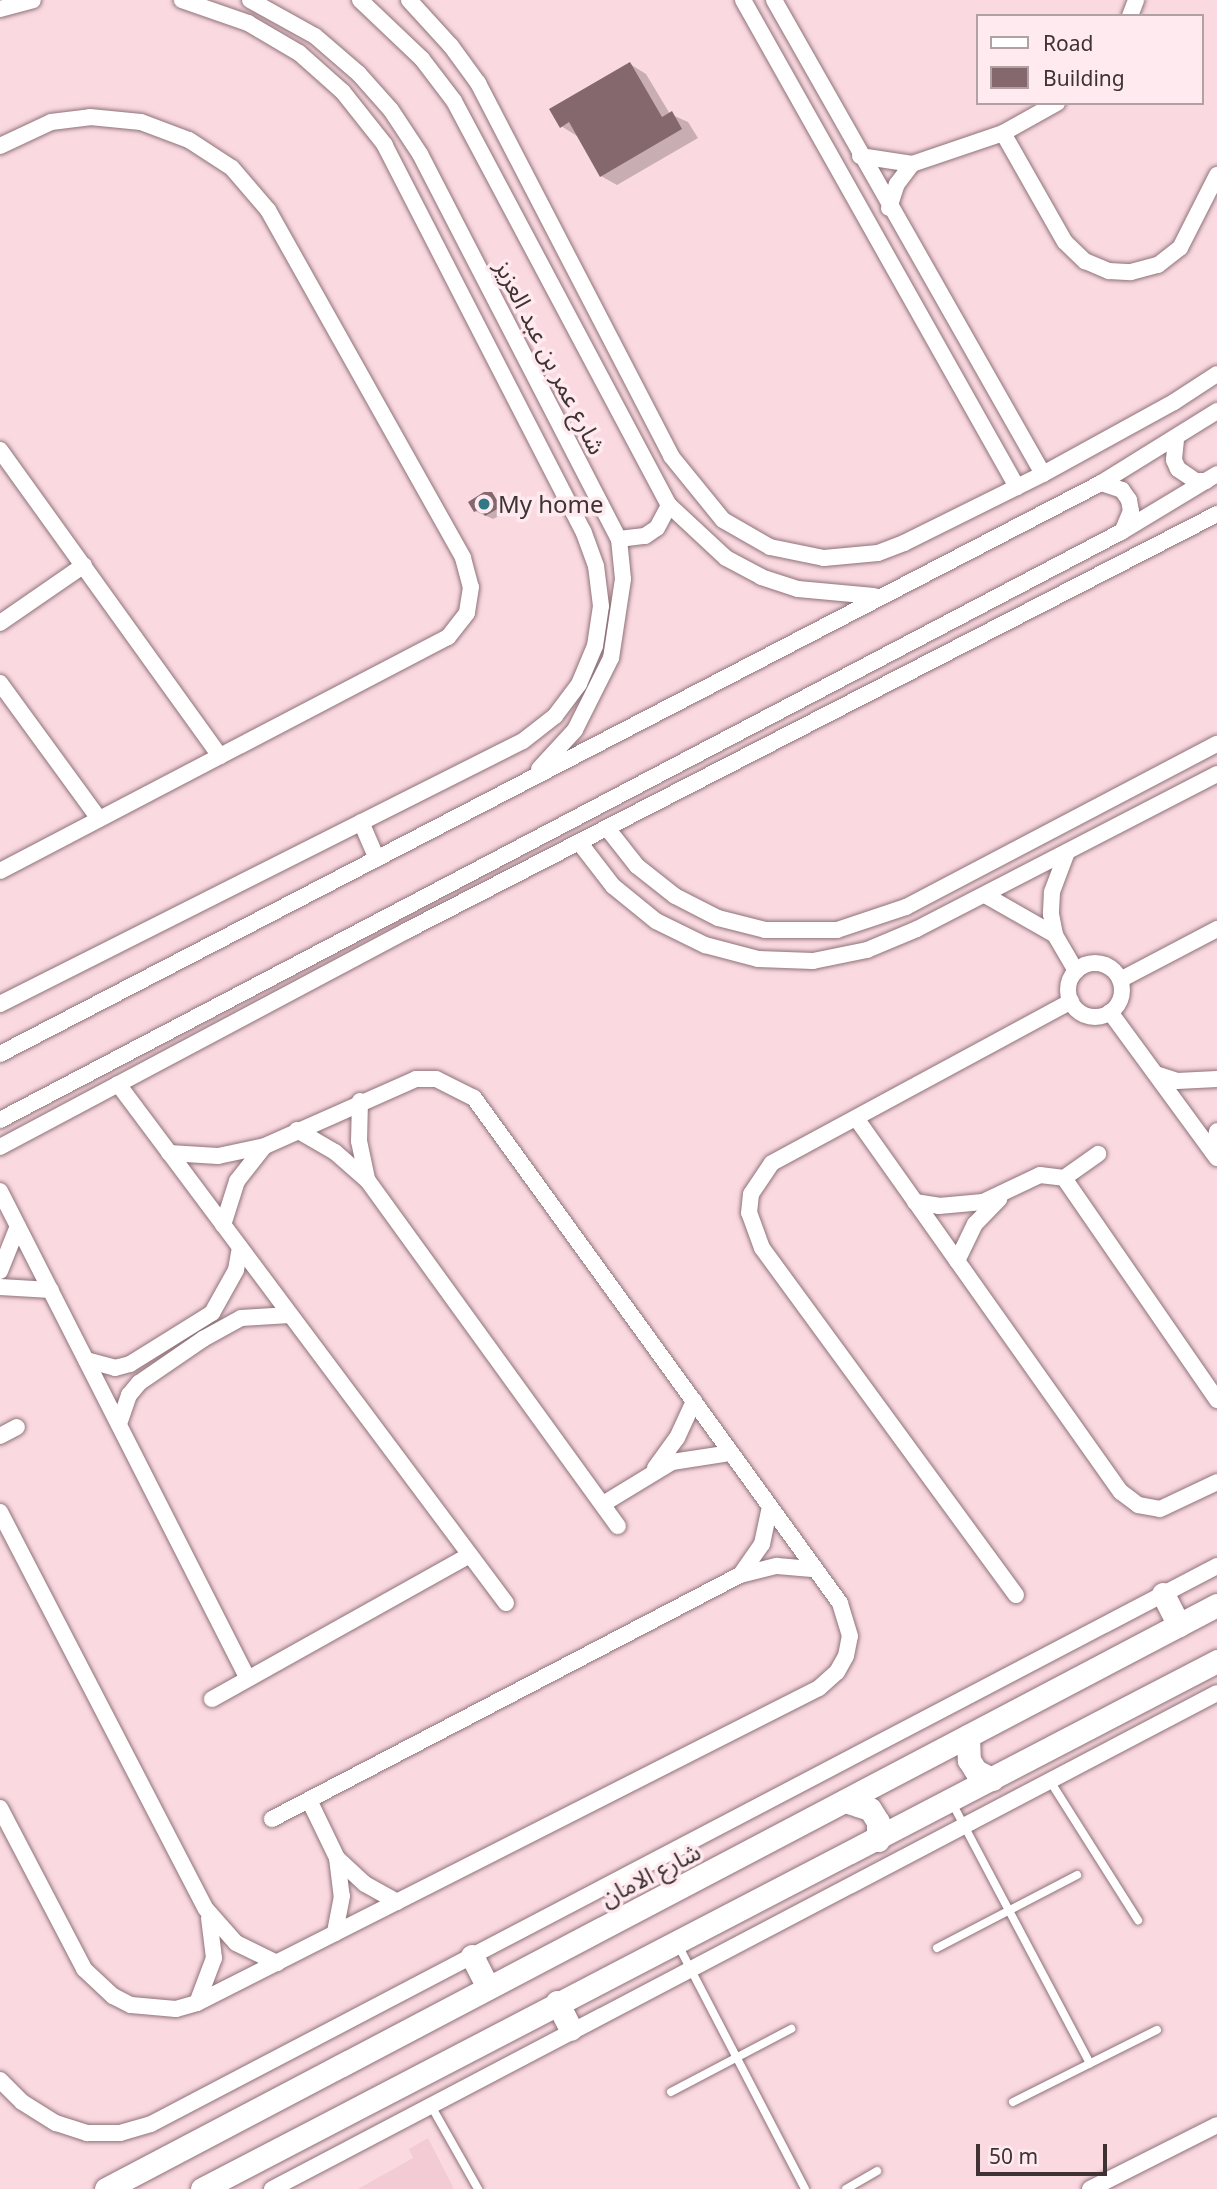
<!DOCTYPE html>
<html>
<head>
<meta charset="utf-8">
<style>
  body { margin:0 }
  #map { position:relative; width:1217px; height:2189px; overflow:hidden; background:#fad9e0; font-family:"Noto Sans","Noto Sans Arabic",sans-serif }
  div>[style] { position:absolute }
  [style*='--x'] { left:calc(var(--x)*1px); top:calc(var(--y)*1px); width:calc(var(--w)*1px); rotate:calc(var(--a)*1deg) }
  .built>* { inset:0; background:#f3cbd4 }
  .shadow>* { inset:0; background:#0003 }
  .building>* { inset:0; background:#84686e }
  .roads { filter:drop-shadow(0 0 2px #8f7279) drop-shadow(0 0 2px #8f7279) }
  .lane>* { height:8px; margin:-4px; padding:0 4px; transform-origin:4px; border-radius:4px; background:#fff }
  .street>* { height:16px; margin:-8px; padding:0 8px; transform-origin:8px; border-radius:8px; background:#fff }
  .street>.ring { margin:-8px; padding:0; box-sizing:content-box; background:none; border:16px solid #fff; border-radius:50% }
  .secondary>* { height:23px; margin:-11.5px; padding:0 11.5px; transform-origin:11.5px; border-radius:11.5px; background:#fff }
  .dots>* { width:19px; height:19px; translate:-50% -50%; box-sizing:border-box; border:4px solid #feeaef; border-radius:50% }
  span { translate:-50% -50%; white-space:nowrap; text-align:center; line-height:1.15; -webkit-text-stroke:7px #feeaef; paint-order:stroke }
  .street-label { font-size:24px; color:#3e3234 }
  .poi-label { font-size:24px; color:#3e3234 }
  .left { translate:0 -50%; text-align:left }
  .legend { position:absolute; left:976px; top:14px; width:228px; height:91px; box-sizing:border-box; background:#feeaef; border:2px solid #b1a0a4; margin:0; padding:9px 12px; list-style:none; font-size:21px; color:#3e3234 }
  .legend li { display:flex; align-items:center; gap:14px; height:35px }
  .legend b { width:35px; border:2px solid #b1a0a4 }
  .scale { position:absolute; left:976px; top:2144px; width:131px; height:32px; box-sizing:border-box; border:4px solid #3e3234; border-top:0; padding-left:9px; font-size:21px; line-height:24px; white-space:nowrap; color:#3e3234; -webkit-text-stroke:5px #feeaef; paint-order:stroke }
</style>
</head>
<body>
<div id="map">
  <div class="built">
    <div style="clip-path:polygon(428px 2138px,454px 2189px,358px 2189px,413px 2158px,409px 2149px)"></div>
  </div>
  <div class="shadow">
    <div style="clip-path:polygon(630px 64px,646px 74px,670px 114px,688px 122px,698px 138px,617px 185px,601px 176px,577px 136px,561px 126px)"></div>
    <div style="clip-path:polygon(492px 494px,507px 512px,493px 519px,475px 511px)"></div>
  </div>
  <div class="building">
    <div style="clip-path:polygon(630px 62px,662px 117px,672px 111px,682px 129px,600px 177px,569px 122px,560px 128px,549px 109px)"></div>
    <div style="clip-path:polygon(484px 492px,492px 492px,501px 507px,485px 516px,480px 509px,474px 512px,468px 502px)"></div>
  </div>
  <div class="roads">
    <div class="lane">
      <div style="--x:1050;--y:1781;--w:165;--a:57.7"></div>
      <div style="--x:951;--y:1801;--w:297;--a:62.1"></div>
      <div style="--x:677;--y:1943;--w:277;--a:62.5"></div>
      <div style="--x:937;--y:1948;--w:158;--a:-27.5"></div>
      <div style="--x:671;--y:2092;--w:136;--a:-27.7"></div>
      <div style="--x:1013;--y:2102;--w:161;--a:-26.6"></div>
      <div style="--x:430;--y:2104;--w:98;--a:60.5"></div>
      <div style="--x:846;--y:2189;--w:36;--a:-30"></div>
    </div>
    <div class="street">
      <div style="--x:250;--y:0;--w:74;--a:29"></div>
      <div style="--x:315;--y:36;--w:58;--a:40.8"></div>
      <div style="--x:359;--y:74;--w:48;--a:48.4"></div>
      <div style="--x:391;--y:110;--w:53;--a:56.6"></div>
      <div style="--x:420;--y:154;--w:433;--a:62.7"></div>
      <div style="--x:619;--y:539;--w:40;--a:84.3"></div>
      <div style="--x:623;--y:579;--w:80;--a:98.6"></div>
      <div style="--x:611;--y:658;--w:80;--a:116.6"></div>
      <div style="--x:575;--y:730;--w:53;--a:132.7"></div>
      <div style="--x:360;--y:0;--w:86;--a:43.6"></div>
      <div style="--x:422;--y:59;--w:53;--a:52.7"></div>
      <div style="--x:454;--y:101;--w:458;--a:62"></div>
      <div style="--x:669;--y:505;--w:78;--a:42.9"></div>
      <div style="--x:726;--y:558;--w:40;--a:28"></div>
      <div style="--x:761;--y:577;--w:39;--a:18"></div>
      <div style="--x:798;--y:589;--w:76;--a:5.3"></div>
      <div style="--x:409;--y:0;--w:62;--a:47.6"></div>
      <div style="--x:451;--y:46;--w:46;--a:53.9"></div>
      <div style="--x:478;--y:83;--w:420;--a:62.6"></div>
      <div style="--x:671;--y:456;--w:82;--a:50.9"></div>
      <div style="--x:723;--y:520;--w:54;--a:29.9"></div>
      <div style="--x:770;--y:547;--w:55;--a:11.5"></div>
      <div style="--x:824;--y:558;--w:54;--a:-5.3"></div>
      <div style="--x:878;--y:553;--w:28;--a:-21"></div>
      <div style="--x:904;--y:543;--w:155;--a:-26.4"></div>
      <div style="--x:1043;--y:474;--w:149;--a:-28.8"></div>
      <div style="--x:1174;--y:402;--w:51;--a:-33.1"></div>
      <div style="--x:743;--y:0;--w:559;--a:60.64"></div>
      <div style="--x:774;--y:0;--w:545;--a:60.42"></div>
      <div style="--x:0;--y:9;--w:34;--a:-15"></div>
      <div style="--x:1130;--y:16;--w:17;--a:-69"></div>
      <div style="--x:1003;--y:133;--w:125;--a:60.4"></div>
      <div style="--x:1065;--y:242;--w:28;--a:44"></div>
      <div style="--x:1085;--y:261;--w:26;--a:23"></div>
      <div style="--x:1109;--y:271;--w:22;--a:3"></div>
      <div style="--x:1131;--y:272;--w:28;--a:-15"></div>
      <div style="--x:1158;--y:265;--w:28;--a:-38"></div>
      <div style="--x:1180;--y:248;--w:82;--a:-63.1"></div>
      <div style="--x:0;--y:146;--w:56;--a:-25.2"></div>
      <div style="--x:51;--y:122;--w:39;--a:-7"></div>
      <div style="--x:90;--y:117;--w:51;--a:5.6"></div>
      <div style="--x:141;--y:122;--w:51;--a:20.6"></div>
      <div style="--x:189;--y:140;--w:51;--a:33.1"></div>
      <div style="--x:232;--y:168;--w:55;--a:49.4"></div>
      <div style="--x:268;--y:210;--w:399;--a:60.7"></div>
      <div style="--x:463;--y:558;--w:30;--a:75"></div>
      <div style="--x:471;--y:587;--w:26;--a:99"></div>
      <div style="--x:467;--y:613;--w:31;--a:128"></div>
      <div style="--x:448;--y:637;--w:505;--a:152.42"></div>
      <div style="--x:860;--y:156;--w:53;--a:8.7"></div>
      <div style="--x:912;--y:164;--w:96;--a:-18.8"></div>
      <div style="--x:1003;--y:133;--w:62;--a:-29.1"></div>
      <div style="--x:889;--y:208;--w:25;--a:-72"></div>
      <div style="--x:897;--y:184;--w:25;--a:-53"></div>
      <div style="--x:1176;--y:440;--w:20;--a:96"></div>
      <div style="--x:1174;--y:460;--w:10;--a:66"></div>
      <div style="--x:1178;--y:469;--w:22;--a:34"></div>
      <div style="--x:1196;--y:481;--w:10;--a:0"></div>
      <div style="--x:0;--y:450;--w:377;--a:54.3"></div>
      <div style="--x:1101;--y:483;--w:22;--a:18"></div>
      <div style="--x:1122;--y:490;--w:12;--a:55"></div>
      <div style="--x:1129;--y:500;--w:11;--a:80"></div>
      <div style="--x:1131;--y:511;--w:21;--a:113"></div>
      <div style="--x:619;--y:539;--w:26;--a:-7"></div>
      <div style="--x:645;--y:536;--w:14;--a:-34"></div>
      <div style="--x:657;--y:528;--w:26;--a:-62"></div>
      <div style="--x:0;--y:623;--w:102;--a:-34.6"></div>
      <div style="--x:0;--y:683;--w:168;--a:53.9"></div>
      <div style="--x:361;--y:822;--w:40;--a:66.6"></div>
      <div style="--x:607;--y:828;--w:48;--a:51.7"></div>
      <div style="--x:637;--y:866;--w:48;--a:38.3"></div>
      <div style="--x:675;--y:896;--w:48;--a:27.1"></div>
      <div style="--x:718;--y:918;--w:49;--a:14.3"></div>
      <div style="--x:765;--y:930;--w:72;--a:0"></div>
      <div style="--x:837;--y:930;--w:73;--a:-18.4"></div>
      <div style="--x:906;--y:907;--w:351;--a:-27.7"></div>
      <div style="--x:579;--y:842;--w:56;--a:52.3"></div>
      <div style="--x:613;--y:886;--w:55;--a:39.1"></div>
      <div style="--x:656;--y:921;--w:55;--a:26.1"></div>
      <div style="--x:705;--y:945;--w:55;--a:14.8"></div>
      <div style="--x:758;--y:959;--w:55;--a:2.1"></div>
      <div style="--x:813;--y:961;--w:55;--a:-11.5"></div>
      <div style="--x:867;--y:950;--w:54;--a:-22.8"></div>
      <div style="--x:917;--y:929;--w:338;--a:-27.3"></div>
      <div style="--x:1067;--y:852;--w:43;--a:110.6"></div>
      <div style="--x:1052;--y:892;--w:22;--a:93"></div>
      <div style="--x:1051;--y:914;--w:21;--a:79"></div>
      <div style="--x:1055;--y:935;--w:42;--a:59.7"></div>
      <div style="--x:985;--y:895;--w:81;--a:29.7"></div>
      <div class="ring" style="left:1068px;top:963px;width:38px;height:38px"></div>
      <div style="--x:1120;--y:980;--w:110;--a:-27.7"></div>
      <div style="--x:0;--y:1004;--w:585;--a:-26.7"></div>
      <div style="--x:523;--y:741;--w:41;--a:-38"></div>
      <div style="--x:555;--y:716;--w:40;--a:-53"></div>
      <div style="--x:579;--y:684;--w:41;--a:-67.2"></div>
      <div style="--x:595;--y:646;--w:40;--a:-81.5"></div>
      <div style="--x:601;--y:606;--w:40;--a:-97.1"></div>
      <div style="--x:596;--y:566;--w:37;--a:-110"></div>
      <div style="--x:583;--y:531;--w:434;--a:-117.2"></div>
      <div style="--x:385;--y:145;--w:68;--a:-128.4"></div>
      <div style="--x:343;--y:92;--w:59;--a:-138.4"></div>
      <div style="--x:299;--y:53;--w:59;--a:-149.5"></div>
      <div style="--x:248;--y:23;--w:70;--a:-160.8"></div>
      <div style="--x:1110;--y:1012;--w:181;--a:53.8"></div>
      <div style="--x:0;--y:1054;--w:1240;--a:-27.41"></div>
      <div style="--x:1101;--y:483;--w:137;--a:-31.8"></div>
      <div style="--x:1156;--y:1074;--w:22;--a:18"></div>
      <div style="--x:1177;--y:1081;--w:40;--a:-2.9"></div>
      <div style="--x:118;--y:1084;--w:648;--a:53.22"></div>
      <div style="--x:360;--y:1101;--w:40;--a:91.4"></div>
      <div style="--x:359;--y:1141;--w:38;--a:78"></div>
      <div style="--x:856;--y:1118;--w:458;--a:54.7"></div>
      <div style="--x:1121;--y:1492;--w:21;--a:37"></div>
      <div style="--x:1138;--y:1505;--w:22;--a:10"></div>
      <div style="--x:1160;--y:1509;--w:63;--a:-25.3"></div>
      <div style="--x:0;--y:1120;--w:1266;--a:-27.68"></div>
      <div style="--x:1121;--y:532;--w:112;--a:-31.1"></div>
      <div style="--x:297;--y:1130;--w:44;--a:30.1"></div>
      <div style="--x:335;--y:1152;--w:44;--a:41.3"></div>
      <div style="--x:368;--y:1181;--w:426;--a:54.1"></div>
      <div style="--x:0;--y:1147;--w:460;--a:-28"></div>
      <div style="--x:406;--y:931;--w:912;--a:-27.21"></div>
      <div style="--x:1213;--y:1152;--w:21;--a:-79"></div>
      <div style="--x:1064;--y:1178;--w:42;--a:-35.2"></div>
      <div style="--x:0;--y:1191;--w:547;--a:63.06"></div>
      <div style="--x:915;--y:1202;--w:24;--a:9"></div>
      <div style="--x:939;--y:1206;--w:44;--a:-5.2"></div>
      <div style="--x:983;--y:1202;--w:63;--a:-25.3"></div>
      <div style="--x:1040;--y:1175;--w:24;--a:7"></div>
      <div style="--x:1064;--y:1178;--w:270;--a:55.4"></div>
      <div style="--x:223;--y:1225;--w:46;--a:-72.3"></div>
      <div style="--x:237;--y:1181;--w:42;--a:-51.8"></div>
      <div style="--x:957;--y:1261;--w:41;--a:-64.1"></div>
      <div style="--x:975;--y:1224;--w:35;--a:-46"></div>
      <div style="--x:0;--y:1271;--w:48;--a:-68.2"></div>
      <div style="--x:0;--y:1287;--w:51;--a:3.4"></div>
      <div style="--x:86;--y:1360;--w:30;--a:15"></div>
      <div style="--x:115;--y:1368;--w:16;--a:-15"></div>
      <div style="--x:130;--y:1364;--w:97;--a:-31.9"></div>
      <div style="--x:212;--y:1313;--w:49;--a:-60.8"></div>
      <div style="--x:236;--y:1270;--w:23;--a:-80"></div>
      <div style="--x:119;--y:1424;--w:31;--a:-71"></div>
      <div style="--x:129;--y:1395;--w:16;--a:-50"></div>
      <div style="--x:139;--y:1383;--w:78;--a:-34.5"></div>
      <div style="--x:203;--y:1339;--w:43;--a:-28.9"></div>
      <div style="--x:241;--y:1318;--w:49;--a:-3.5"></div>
      <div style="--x:0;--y:1436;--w:19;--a:-28"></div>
      <div style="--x:655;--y:1468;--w:37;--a:-54"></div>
      <div style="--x:677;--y:1438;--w:41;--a:-65.3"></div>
      <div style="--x:603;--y:1504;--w:81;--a:-31.3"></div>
      <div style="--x:672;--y:1462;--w:60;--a:-8.7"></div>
      <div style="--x:0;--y:1512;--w:447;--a:62.6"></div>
      <div style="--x:206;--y:1909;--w:45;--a:48.6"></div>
      <div style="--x:236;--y:1943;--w:46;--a:26"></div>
      <div style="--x:741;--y:1574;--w:37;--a:-55"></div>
      <div style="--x:762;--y:1544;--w:38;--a:-78"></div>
      <div style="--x:1016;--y:1595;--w:430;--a:-126.2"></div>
      <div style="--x:762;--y:1248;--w:37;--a:-110"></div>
      <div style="--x:749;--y:1213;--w:19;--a:-84"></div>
      <div style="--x:751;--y:1194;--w:37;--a:-56"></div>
      <div style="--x:772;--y:1163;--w:340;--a:-28.4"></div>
      <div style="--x:212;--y:1699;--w:295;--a:-29.2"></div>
      <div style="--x:309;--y:1800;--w:64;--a:64.2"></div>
      <div style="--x:337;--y:1858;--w:38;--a:83"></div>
      <div style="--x:342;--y:1896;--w:38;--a:101"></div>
      <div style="--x:0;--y:1808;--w:182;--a:62.4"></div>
      <div style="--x:84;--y:1969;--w:40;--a:43"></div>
      <div style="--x:113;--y:1996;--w:20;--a:27"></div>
      <div style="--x:131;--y:2005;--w:45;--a:5.1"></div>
      <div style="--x:176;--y:2009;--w:22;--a:-16"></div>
      <div style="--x:197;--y:2003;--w:697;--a:-26.86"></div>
      <div style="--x:819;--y:1688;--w:24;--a:-42"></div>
      <div style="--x:837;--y:1672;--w:18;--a:-61"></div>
      <div style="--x:846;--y:1656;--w:20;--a:-79"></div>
      <div style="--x:850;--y:1636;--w:34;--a:-107"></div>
      <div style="--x:840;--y:1603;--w:624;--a:-125.93"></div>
      <div style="--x:474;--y:1098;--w:42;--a:-153.4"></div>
      <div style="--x:436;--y:1079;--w:20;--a:180"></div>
      <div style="--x:416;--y:1079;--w:165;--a:156.1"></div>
      <div style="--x:265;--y:1146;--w:48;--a:168"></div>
      <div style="--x:218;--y:1156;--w:49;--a:-176.5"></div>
      <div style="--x:272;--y:1819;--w:528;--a:-27.54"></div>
      <div style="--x:740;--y:1575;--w:38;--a:-14"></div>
      <div style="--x:777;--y:1566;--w:38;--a:5"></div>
      <div style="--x:337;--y:1858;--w:38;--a:43"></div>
      <div style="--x:365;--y:1884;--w:37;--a:29"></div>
      <div style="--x:197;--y:2003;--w:48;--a:-69.3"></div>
      <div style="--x:214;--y:1958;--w:40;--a:-97.1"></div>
      <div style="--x:0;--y:2080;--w:31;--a:45"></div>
      <div style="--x:22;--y:2102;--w:40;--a:32"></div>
      <div style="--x:56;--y:2123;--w:33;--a:18"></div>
      <div style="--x:87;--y:2133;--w:33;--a:0"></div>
      <div style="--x:120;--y:2133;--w:32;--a:-16"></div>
      <div style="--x:151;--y:2124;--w:1203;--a:-27.63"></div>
      <div style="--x:272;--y:2189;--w:1067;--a:-27.69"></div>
      <div style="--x:1090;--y:2189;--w:142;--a:-26.7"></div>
    </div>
    <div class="secondary">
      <div style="--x:1163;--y:1594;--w:35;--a:63"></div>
      <div style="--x:968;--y:1736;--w:24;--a:88"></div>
      <div style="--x:969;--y:1760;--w:13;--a:58"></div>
      <div style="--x:976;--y:1771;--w:18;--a:27"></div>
      <div style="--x:845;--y:1801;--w:26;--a:18"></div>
      <div style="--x:870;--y:1809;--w:15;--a:58"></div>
      <div style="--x:878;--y:1822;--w:18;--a:90"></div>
      <div style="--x:472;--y:1956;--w:35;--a:63"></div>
      <div style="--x:557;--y:2002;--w:30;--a:63"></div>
      <div style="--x:106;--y:2189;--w:1255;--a:-27.73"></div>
      <div style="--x:202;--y:2189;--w:1144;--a:-27.48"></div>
    </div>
  </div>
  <div class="dots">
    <div style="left:484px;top:504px;background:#317784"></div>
  </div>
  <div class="street-label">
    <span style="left:551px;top:357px;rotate:63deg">شارع عمر بن عبد العزيز</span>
    <span style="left:650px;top:1874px;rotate:-27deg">شارع الامان</span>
  </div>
  <div class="poi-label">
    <span class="left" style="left:498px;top:504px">My home</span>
  </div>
  <ul class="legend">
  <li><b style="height:9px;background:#fff"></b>Road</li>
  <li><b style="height:19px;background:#84686e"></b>Building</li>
  </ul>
  <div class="scale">50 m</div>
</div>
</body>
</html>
